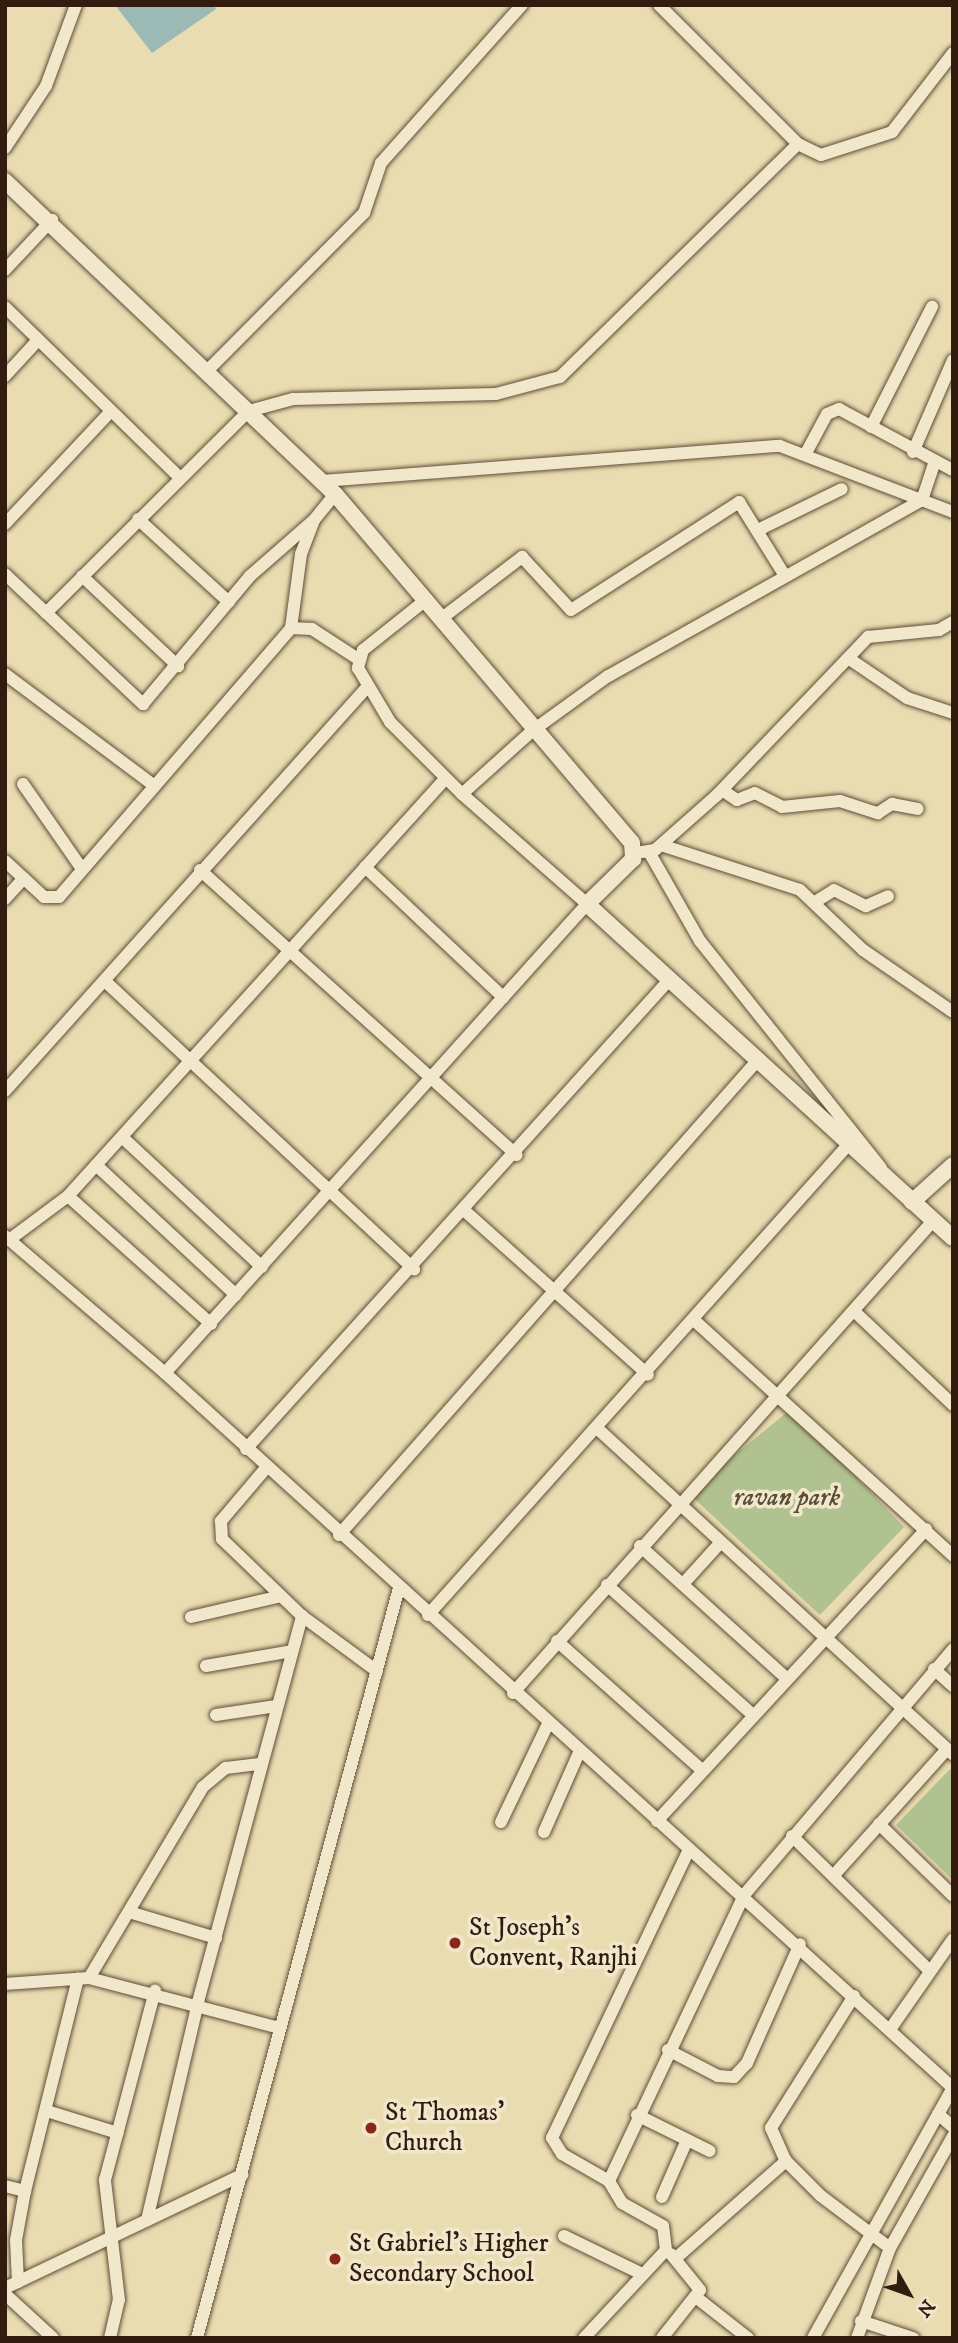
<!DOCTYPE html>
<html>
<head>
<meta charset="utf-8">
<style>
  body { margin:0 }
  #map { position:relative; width:958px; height:2343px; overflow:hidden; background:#e9dcb0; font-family:"IM FELL DW Pica",serif }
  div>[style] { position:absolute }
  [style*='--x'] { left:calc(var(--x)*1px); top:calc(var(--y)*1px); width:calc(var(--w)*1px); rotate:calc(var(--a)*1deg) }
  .green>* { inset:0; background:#b0c290 }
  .water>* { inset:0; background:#9bb9b5 }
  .roads { filter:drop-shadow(0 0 2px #604c37) drop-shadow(0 0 2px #604c37) }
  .street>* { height:12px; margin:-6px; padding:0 6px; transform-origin:6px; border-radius:6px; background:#f1e8cc }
  .secondary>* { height:16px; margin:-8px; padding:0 8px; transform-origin:8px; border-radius:8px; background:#f1e8cc }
  .dots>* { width:19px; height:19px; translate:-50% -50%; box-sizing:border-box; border:4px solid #f1e8cc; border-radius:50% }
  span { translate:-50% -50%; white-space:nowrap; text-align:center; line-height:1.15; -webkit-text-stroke:7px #f1e8cc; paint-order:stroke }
  .park-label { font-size:26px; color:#584e36; font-style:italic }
  .poi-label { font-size:26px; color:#321c0f }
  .left { translate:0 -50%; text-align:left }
  .frame { position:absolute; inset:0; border:7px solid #321c0f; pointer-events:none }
  .north { position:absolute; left:874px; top:2259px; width:70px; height:70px; -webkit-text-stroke:5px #f1e8cc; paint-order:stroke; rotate:130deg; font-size:19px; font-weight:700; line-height:28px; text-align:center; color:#321c0f }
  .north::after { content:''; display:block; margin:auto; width:24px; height:32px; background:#321c0f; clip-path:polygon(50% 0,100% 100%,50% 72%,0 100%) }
</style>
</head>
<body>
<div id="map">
  <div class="green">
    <div style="clip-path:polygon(791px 1409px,904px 1527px,820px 1615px,688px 1493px)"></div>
    <div style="clip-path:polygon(950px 1769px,953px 1772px,953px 1880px,896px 1825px)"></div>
  </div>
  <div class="water">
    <div style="clip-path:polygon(115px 5px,214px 5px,216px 9px,152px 53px)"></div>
  </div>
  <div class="roads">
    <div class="street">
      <div style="--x:659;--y:5;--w:197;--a:45"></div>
      <div style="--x:798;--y:144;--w:25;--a:26"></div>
      <div style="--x:821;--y:155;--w:75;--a:-17.9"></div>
      <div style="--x:892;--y:132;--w:100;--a:-52.3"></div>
      <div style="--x:5;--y:148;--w:74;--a:-56.5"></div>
      <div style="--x:46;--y:86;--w:86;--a:-69.7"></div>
      <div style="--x:5;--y:270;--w:69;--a:-46.8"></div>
      <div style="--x:5;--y:307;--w:243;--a:44.3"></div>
      <div style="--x:207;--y:371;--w:223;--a:-45.2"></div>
      <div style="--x:364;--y:213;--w:53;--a:-71.2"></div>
      <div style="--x:381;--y:163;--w:212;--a:-48.3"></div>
      <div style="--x:5;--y:376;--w:49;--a:-47.5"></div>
      <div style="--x:871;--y:427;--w:135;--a:-63.1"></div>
      <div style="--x:913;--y:452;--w:100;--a:-66.5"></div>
      <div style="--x:806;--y:453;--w:44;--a:-61.7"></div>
      <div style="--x:827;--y:414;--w:13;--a:-23"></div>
      <div style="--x:839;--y:409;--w:129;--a:28.2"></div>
      <div style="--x:935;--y:461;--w:41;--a:108.4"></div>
      <div style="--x:922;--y:500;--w:360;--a:150.7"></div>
      <div style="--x:608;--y:676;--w:94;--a:144.1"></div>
      <div style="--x:532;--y:731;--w:94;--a:138"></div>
      <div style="--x:462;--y:794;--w:167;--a:41.3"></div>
      <div style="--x:587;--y:904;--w:631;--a:131.98"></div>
      <div style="--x:165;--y:1373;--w:1064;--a:42.22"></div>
      <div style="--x:322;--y:481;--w:459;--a:-4.4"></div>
      <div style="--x:780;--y:446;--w:185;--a:20.9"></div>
      <div style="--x:138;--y:519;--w:123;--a:42.4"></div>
      <div style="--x:5;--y:524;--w:155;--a:-46.8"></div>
      <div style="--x:758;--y:530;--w:93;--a:-26"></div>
      <div style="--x:5;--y:574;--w:190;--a:43.3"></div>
      <div style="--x:143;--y:704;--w:167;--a:-50.1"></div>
      <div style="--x:250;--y:576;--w:85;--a:-41.2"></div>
      <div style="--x:82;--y:576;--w:132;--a:43.2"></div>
      <div style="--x:427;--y:599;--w:82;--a:141.4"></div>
      <div style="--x:363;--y:650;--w:19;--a:106"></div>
      <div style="--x:358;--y:668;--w:63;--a:59.3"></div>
      <div style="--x:390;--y:722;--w:102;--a:45"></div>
      <div style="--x:46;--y:613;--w:286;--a:-44.9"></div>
      <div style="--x:249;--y:411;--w:46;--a:-15.3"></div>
      <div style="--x:293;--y:399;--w:203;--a:-1.4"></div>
      <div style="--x:496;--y:394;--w:66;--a:-14.9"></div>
      <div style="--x:560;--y:377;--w:333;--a:-44.4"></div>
      <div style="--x:442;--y:618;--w:101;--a:-37.3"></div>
      <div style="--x:522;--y:557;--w:72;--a:47.2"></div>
      <div style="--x:571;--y:610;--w:200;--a:-32.7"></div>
      <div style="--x:739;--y:502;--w:87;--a:58.1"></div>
      <div style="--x:291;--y:628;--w:75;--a:-82.3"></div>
      <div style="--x:301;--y:554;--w:36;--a:-69"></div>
      <div style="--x:314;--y:520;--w:33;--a:-51"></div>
      <div style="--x:848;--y:658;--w:71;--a:34.1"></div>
      <div style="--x:907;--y:698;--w:48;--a:18.1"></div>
      <div style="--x:5;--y:674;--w:184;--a:36.8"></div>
      <div style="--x:23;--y:784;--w:103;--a:55.2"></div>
      <div style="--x:722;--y:790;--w:18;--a:34"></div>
      <div style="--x:737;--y:800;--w:19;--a:-21"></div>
      <div style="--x:755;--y:793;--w:30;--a:27"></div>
      <div style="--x:782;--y:807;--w:58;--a:-5.9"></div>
      <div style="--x:840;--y:801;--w:40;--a:18"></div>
      <div style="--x:878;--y:813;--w:17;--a:-33"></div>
      <div style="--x:892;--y:804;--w:26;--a:11"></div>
      <div style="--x:661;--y:845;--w:146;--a:17.9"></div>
      <div style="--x:800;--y:890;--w:87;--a:43.6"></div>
      <div style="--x:863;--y:950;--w:109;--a:34.6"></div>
      <div style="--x:642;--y:852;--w:13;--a:-9"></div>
      <div style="--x:655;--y:850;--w:83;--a:-41.6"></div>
      <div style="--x:717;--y:795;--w:219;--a:-46.3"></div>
      <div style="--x:868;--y:637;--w:71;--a:-5.6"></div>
      <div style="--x:939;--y:630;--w:16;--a:-30"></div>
      <div style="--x:649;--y:852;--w:103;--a:60.2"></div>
      <div style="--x:700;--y:941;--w:290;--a:51.4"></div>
      <div style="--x:5;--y:861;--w:53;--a:42.7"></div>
      <div style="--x:44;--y:897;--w:15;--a:0"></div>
      <div style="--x:59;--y:897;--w:355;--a:-49.2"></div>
      <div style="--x:291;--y:628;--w:21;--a:3"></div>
      <div style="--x:312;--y:629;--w:55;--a:33.1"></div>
      <div style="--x:365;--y:867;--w:190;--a:43.3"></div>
      <div style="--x:200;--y:870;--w:426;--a:42"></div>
      <div style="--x:5;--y:899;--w:28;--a:-48"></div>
      <div style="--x:815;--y:902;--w:22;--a:-32"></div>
      <div style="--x:834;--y:890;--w:36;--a:27"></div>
      <div style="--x:866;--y:906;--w:24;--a:-24"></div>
      <div style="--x:107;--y:983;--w:420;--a:43"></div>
      <div style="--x:5;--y:1091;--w:544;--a:-48.13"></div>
      <div style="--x:122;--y:1137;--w:191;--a:42.9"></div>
      <div style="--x:96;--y:1165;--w:191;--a:42.9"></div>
      <div style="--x:68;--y:1196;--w:192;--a:41.8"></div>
      <div style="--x:466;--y:1212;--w:244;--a:41.8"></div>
      <div style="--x:5;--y:1236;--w:211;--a:40.6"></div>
      <div style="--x:9;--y:1240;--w:74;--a:-36.7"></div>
      <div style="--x:68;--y:1196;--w:562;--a:-47.88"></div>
      <div style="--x:855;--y:1312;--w:135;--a:43.5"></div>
      <div style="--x:695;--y:1321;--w:349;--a:42.3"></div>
      <div style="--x:599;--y:1430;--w:480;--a:42.5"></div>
      <div style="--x:246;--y:1449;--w:633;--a:-47.95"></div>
      <div style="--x:266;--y:1468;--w:70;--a:130.3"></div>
      <div style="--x:221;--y:1521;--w:18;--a:87"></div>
      <div style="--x:222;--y:1539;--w:111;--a:43.9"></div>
      <div style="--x:302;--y:1616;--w:93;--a:36.3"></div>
      <div style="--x:339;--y:1535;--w:631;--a:-48.6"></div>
      <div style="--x:640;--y:1546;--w:197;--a:42.1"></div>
      <div style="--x:683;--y:1584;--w:55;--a:-47.9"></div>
      <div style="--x:607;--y:1585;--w:194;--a:41.7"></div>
      <div style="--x:428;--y:1615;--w:629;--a:-48.22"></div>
      <div style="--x:191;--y:1617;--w:92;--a:-13.1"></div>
      <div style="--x:557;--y:1641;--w:194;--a:41.7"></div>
      <div style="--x:206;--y:1666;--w:87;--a:-9.9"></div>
      <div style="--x:934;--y:1669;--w:25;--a:42"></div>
      <div style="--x:513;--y:1693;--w:632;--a:-48.34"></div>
      <div style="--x:216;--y:1715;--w:61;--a:-8.5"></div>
      <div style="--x:657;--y:1821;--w:397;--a:-47.3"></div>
      <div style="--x:501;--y:1822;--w:106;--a:-64.4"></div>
      <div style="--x:879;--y:1824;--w:103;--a:44.2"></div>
      <div style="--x:544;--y:1832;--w:84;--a:-66.2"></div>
      <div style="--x:792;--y:1836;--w:193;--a:44.4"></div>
      <div style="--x:834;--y:1875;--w:169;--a:-48.1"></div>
      <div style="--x:129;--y:1912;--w:91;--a:16.6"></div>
      <div style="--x:89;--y:1978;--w:222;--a:-59.2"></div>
      <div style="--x:203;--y:1787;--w:30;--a:-40"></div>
      <div style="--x:226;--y:1768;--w:34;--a:-7"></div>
      <div style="--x:5;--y:1984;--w:84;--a:-4.1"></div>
      <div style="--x:89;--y:1978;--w:196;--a:14.7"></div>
      <div style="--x:854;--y:1996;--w:156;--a:122.2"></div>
      <div style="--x:771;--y:2128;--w:36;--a:66"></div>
      <div style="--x:786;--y:2161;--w:49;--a:45"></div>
      <div style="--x:821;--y:2196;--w:86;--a:37"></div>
      <div style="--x:891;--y:2028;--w:108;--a:-55.1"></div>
      <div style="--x:668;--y:2050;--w:56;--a:27.5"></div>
      <div style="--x:718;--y:2076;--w:16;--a:4"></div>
      <div style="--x:734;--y:2077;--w:19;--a:-47"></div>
      <div style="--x:747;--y:2063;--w:130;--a:-66"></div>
      <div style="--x:50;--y:2112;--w:71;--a:17.2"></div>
      <div style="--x:938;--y:2114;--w:20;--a:41"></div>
      <div style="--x:637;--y:2115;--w:81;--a:26.3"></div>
      <div style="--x:609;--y:2181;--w:54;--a:-150.1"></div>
      <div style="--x:562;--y:2154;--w:19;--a:-122"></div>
      <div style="--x:552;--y:2138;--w:319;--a:-64.6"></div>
      <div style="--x:5;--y:2186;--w:21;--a:14"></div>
      <div style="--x:662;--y:2197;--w:62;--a:-66.3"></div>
      <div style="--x:147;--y:2220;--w:224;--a:-76.8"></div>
      <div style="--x:198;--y:2002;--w:400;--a:-74.9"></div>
      <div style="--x:564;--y:2236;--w:85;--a:26"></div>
      <div style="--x:676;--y:2258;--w:147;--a:-41.4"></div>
      <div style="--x:18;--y:2282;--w:42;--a:-92.7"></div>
      <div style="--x:16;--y:2240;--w:50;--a:-79.6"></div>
      <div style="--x:25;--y:2191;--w:219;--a:-76"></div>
      <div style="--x:5;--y:2288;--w:263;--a:-25.5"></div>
      <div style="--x:5;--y:2294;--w:65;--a:42.5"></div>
      <div style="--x:697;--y:2298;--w:65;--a:38.1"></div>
      <div style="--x:861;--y:2321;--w:55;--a:18.1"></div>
      <div style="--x:110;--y:2338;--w:39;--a:-77"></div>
      <div style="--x:119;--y:2300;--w:121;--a:-96.7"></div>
      <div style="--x:105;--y:2180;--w:196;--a:-75.2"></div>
      <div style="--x:197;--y:2338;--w:777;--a:-74.93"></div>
      <div style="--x:584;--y:2338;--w:120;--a:-47"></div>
      <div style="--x:666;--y:2250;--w:24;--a:-97"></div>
      <div style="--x:663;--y:2226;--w:47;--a:-150.7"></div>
      <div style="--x:622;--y:2203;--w:26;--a:-121"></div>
      <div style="--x:609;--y:2181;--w:316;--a:-64.7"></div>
      <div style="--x:744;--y:1895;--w:323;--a:-49.6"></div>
      <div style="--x:662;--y:2338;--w:61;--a:-51.6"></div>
      <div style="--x:700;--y:2290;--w:46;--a:-128.9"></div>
      <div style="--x:813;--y:2338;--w:287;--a:-60.8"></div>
      <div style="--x:857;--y:2338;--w:96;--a:-69.9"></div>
      <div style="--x:890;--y:2248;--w:129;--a:-60.6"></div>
    </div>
    <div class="secondary">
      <div style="--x:5;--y:181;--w:455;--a:43.5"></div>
      <div style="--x:335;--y:494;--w:458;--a:49.6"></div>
      <div style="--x:632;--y:843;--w:16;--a:86"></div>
      <div style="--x:633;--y:859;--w:64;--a:135.6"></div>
      <div style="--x:587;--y:904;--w:495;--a:42.4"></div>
      <div style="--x:912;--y:1202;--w:55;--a:-42.1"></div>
    </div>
  </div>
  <div class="dots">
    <div style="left:455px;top:1943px;background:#8f2418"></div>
    <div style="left:371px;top:2128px;background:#8f2418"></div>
    <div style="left:335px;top:2259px;background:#8f2418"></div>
  </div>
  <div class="park-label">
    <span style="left:787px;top:1498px">ravan park</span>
  </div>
  <div class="poi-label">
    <span class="left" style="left:469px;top:1943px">St Joseph's<br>Convent, Ranjhi</span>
    <span class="left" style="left:385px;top:2128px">St Thomas'<br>Church</span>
    <span class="left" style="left:349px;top:2259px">St Gabriel's Higher<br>Secondary School</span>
  </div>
  <div class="frame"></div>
  <div class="north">N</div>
</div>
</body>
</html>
